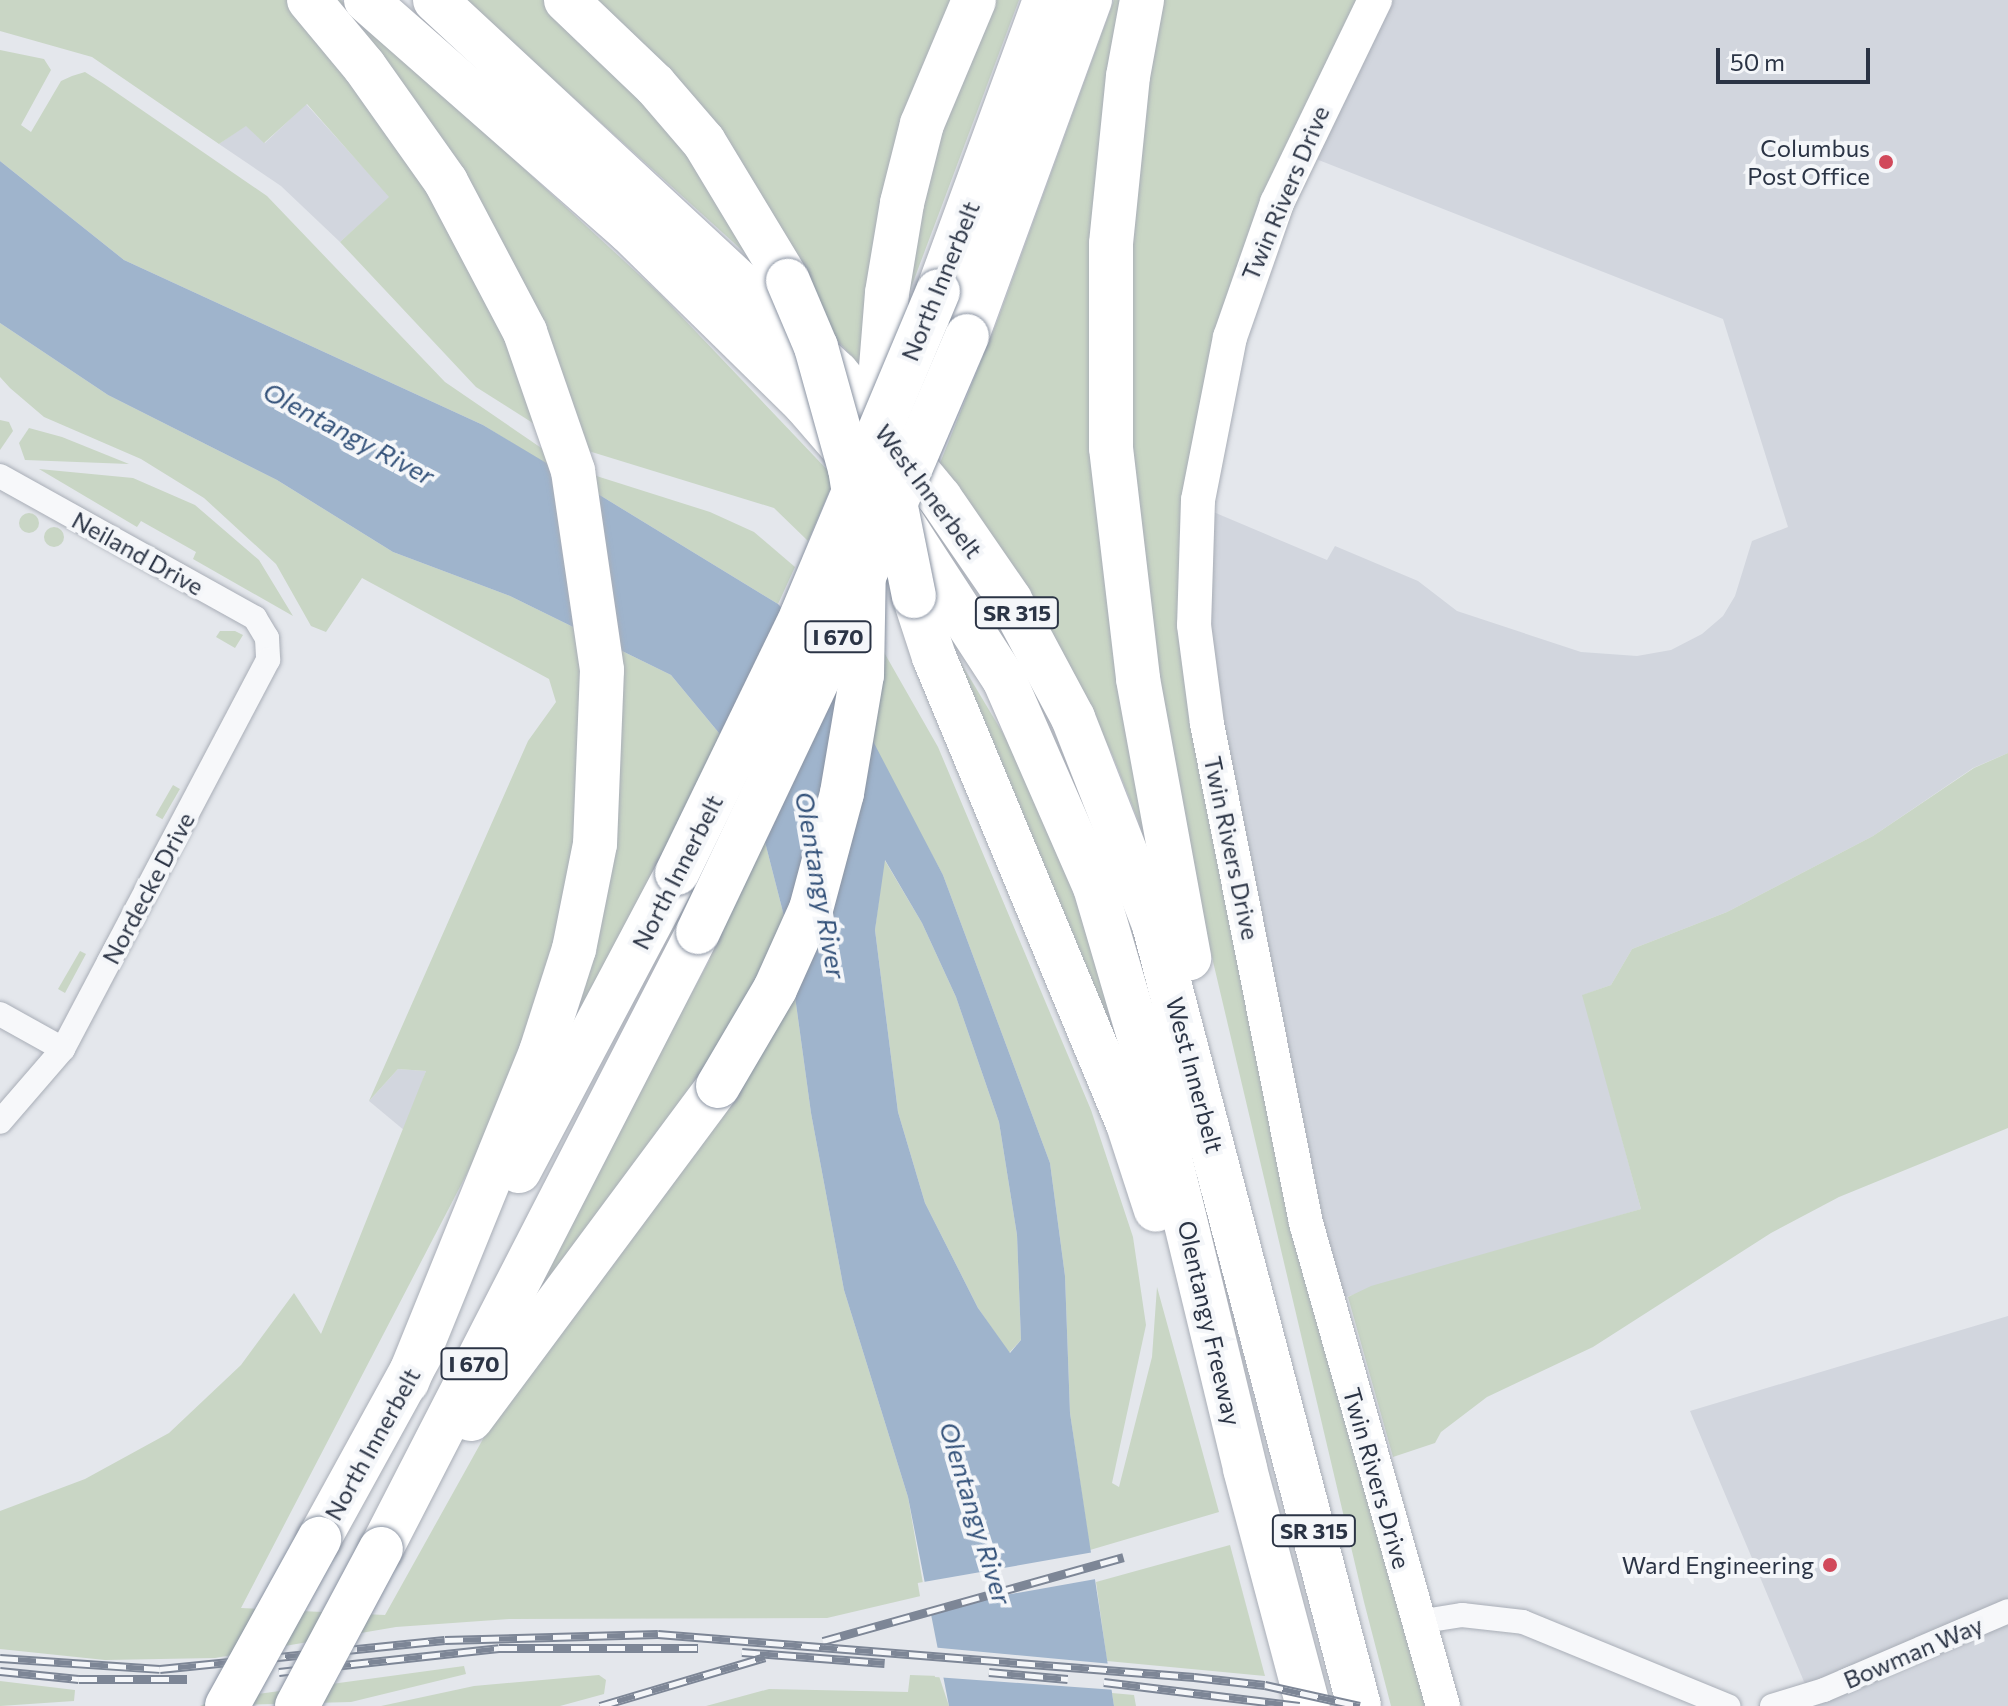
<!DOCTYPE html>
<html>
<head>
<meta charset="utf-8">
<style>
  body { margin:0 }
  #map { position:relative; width:2008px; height:1706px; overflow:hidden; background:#e4e7ec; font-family:Commissioner,sans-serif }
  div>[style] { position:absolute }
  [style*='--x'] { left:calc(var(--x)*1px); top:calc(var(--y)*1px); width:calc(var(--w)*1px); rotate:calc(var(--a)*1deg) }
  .built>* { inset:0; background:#d2d6de }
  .green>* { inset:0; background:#c9d6c5; transform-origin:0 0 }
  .round { border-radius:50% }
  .water>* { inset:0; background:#9fb4cc }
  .pier>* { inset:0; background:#e4e7ec; transform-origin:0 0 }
  .roads { filter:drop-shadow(0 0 2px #a9aeb7) drop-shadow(0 0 2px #a9aeb7) }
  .minor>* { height:24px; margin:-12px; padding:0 12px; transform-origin:12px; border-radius:12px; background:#f7f8fa }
  .secondary>* { height:34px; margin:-17px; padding:0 17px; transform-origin:17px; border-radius:17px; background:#fff }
  .motorway>* { height:44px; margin:-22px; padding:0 22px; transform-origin:22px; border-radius:22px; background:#fff }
  .rail>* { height:9px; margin-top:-4.5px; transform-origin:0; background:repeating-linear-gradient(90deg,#f4f6f9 0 18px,#7d8696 0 36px); box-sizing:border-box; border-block:2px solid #7d8696 }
  .bridges { filter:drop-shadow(0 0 2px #8b94a3) drop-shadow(0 0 2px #8b94a3) }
  .motorway-bridge>* { height:44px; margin:-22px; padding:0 22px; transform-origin:22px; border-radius:22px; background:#fff }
  .dots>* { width:22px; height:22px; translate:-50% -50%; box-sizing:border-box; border:4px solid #f4f6f9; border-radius:50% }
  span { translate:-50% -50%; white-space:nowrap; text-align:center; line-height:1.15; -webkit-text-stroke:8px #f4f6f9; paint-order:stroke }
  .shield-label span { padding:2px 6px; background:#f4f6f9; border:2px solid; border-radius:6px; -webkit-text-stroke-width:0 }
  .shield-label { font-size:22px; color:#2b3445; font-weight:700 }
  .poi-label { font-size:24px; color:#2b3445 }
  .right { translate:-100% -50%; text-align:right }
  .street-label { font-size:24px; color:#2b3445 }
  .water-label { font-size:26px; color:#34527a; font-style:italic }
  .scale { position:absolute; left:1716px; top:48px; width:154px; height:36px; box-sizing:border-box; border:4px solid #2b3445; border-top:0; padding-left:10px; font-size:24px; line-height:28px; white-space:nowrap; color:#2b3445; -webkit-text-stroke:6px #f4f6f9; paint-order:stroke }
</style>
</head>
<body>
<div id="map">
  <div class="built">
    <div style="clip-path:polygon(1360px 0,2008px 0,2008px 753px,1973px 768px,1873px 836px,1727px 912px,1632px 949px,1611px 985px,1583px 995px,1641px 1209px,1316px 1306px,1185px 500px,1327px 560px,1335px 546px,1418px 581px,1457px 611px,1581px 652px,1637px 656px,1671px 650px,1702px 634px,1723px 616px,1735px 596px,1752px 541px,1788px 527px,1723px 319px,1288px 148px)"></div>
    <div style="clip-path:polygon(306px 104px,390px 197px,340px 242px,281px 186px,219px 144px,246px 125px,265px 143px)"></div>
    <div style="clip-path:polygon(398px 1069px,426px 1071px,405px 1131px,369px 1101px)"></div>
    <div style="clip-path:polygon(2008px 1316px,2008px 1706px,1758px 1706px,1805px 1684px,1690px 1411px)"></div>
  </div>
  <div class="green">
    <div style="clip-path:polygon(0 0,287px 0,444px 201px,547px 432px,476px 387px,340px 242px,389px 197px,307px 104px,264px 143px,246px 126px,219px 144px,92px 57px,0 31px)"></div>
    <div style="clip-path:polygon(323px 0,341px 0,660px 294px,835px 478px,808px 541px,774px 508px,582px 449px)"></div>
    <div style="clip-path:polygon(465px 0,548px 0,639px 82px,764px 270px)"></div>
    <div style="clip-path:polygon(586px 0,959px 0,865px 371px,825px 327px)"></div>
    <div style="clip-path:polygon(987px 0,1019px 0,894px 333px,906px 235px)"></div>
    <div style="clip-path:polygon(1114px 0,1130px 0,1117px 70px,1148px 845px,1112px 754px,1050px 630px,940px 463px,998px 319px)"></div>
    <div style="clip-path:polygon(1157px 0,1360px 0,1288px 148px,1181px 605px,1428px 1706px,1391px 1706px,1364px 1602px,1186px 847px,1130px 498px,1128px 233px)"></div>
    <div style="clip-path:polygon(0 50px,44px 59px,51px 70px,21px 125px,31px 132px,61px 81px,72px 76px,85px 72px,104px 84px,267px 196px,445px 382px,553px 456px,554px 469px,483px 425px,124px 260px,0 161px)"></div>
    <div style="clip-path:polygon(evenodd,0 323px,108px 395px,277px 480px,393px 552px,510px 596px,671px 675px,719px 733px,756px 807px,784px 916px,811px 1113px,844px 1290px,908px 1497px,925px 1595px,827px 1618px,509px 1619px,396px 1627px,215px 1658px,105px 1660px,0 1649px,0 1511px,85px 1479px,169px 1433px,241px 1365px,294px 1293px,321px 1334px,426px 1071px,398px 1069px,369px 1101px,528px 741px,556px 702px,549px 679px,362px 578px,326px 632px,311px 626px,276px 564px,204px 498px,141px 459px,44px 417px,10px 388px,0 377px,0 323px,583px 783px,560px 1049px,667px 846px,710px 959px,534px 1287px,546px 1293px,488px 1430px,385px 1615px,241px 1608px,487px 1135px,558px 952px,583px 783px)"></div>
    <div style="clip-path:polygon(0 420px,9px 422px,13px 431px,0 450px)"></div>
    <div style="clip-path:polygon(29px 428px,62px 437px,129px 464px,25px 460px,19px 443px)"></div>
    <div style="clip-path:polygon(39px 469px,133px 478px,195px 505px,259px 560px,293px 616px,193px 559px,196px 552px,141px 521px,137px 527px)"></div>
    <div style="clip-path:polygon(587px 473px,710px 512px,754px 532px,795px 567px,778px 604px,593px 491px)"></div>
    <div class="round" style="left:19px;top:513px;width:20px;height:20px"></div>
    <div class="round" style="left:44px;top:527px;width:20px;height:20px"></div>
    <div style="clip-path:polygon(931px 613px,1013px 750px,1064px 862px,1130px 1077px)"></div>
    <div style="clip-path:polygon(220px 631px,235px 631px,243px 635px,235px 648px,216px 637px)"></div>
    <div style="clip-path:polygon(877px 640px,938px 747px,1091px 1110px,1133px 1237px,1146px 1325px,1112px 1483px,1119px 1487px,1152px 1357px,1157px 1287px,1219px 1512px,1090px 1550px,1070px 1413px,1065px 1276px,1050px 1163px,943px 875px,870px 740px)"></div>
    <div style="clip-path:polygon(2008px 753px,2008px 1128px,1839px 1197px,1771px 1233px,1593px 1347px,1487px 1397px,1441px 1432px,1435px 1443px,1393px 1457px,1348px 1297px,1371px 1286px,1641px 1209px,1582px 995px,1611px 985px,1632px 949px,1727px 912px,1873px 836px,1974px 768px)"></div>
    <div style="left:173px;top:785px;width:8px;height:35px;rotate:30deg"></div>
    <div style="clip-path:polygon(884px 859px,922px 923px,956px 997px,999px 1122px,1017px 1235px,1021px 1340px,1009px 1353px,978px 1308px,925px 1203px,898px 1112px,875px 930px)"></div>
    <div style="clip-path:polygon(80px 951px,86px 954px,65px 993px,58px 989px)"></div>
    <div style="clip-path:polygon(1230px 1545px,1265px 1676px,1107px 1661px,1096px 1582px)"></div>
    <div style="clip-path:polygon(464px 1666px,466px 1674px,351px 1702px,200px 1706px,214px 1700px)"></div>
    <div style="clip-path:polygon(599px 1675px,606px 1680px,604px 1694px,560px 1706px,381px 1706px,474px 1686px)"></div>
    <div style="clip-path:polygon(910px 1675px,939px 1676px,949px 1706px,706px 1706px,769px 1689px,908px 1692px)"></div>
    <div style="clip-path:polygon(0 1681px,75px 1690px,74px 1701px,0 1706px)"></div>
    <div style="clip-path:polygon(1112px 1693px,1134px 1695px,1136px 1706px,1114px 1706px)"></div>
  </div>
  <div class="water">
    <div style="clip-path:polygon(evenodd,0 161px,124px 260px,483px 425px,593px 491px,778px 604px,829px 657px,943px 875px,1050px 1163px,1065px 1276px,1070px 1413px,1114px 1706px,949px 1706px,908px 1497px,844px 1290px,811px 1113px,784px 916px,756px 807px,719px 733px,671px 675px,510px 596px,393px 552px,277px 480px,108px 395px,0 323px,0 161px,885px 860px,922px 923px,956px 997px,999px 1122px,1017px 1235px,1021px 1340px,1010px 1353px,978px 1308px,925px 1203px,898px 1112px,875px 930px,885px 860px)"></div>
  </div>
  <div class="pier">
    <div style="left:1094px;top:1552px;width:27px;height:179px;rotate:80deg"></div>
    <div style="clip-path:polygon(930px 1647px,1112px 1664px,1116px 1690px,935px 1677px)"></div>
  </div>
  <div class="roads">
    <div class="minor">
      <div style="--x:0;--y:476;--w:292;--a:29.1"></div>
      <div style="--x:255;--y:618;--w:23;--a:59"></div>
      <div style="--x:267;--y:638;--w:22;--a:87"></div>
      <div style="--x:268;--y:660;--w:440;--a:117.8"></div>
      <div style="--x:63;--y:1049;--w:96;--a:130.8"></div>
      <div style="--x:0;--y:1014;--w:72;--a:29.1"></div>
      <div style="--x:1418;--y:1622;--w:45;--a:-9"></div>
      <div style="--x:1462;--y:1615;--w:61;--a:6.5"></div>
      <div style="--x:1523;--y:1622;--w:222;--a:22.3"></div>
      <div style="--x:1772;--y:1706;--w:54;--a:-17.1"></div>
      <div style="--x:1824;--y:1690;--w:200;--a:-23.2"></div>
    </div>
    <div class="secondary">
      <div style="--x:1375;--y:0;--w:225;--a:115.8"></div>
      <div style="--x:1277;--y:203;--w:142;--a:109.3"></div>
      <div style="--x:1230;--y:337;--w:166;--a:101.1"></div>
      <div style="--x:1198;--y:500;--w:125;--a:91.8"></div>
      <div style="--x:1194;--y:625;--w:100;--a:82.5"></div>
      <div style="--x:1207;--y:724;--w:509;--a:78.78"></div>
      <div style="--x:1306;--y:1223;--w:502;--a:74.16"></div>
    </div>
    <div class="motorway">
      <div style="--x:309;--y:0;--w:86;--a:50.2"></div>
      <div style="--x:364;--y:66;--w:142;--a:54.7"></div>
      <div style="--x:446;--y:182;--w:170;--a:62.2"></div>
      <div style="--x:525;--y:332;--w:147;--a:70.9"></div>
      <div style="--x:573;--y:471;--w:201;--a:81.7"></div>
      <div style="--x:602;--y:670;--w:174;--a:92.3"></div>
      <div style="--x:595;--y:844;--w:107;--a:101.3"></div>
      <div style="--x:574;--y:949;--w:108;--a:107.8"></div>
      <div style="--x:541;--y:1052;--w:356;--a:112.1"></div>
      <div style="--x:366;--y:0;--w:351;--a:41.3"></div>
      <div style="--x:630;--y:232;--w:245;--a:44.5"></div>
      <div style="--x:805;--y:404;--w:69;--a:49.1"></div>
      <div style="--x:435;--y:0;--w:548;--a:42.86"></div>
      <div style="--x:837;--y:373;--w:162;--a:50.5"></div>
      <div style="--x:940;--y:498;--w:124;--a:55.5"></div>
      <div style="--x:1010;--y:600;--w:134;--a:61.9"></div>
      <div style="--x:1073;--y:718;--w:222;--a:68.6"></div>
      <div style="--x:1154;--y:925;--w:807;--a:75.29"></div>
      <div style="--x:566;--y:0;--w:123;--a:43.7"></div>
      <div style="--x:655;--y:85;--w:75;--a:49.3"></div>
      <div style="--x:704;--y:142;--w:162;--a:58.9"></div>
      <div style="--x:1142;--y:0;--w:77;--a:100.4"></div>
      <div style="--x:1128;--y:76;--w:169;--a:95.8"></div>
      <div style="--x:1111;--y:244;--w:204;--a:90"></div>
      <div style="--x:1111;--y:448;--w:233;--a:83.3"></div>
      <div style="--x:1138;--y:679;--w:284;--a:79.6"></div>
      <div style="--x:938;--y:291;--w:310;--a:-69.8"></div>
      <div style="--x:967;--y:336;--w:358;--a:-69.9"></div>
      <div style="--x:880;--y:380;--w:87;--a:-85.4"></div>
      <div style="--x:887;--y:293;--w:91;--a:-80.5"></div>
      <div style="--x:902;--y:203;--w:81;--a:-75.8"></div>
      <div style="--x:922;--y:124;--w:134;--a:-67.2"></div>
      <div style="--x:896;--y:513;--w:198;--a:57"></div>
      <div style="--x:1004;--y:679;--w:227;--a:66.4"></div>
      <div style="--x:1095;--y:887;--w:192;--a:73.6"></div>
      <div style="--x:1149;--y:1071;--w:409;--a:76.4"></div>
      <div style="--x:1245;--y:1469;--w:245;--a:75.1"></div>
      <div style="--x:914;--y:596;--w:64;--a:71.8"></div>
      <div style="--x:934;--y:657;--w:506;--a:67.44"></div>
      <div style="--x:1128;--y:1124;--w:90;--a:72"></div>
      <div style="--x:519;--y:1171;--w:337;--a:-62.1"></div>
      <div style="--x:471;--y:1419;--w:415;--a:-53.4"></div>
      <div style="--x:319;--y:1539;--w:210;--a:-61.2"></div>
      <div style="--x:381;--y:1549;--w:694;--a:-62.81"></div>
    </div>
  </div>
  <div class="rail">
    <div style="--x:823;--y:1641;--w:312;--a:-15.6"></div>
    <div style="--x:742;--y:1652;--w:143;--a:4.4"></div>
    <div style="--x:0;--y:1658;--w:160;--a:3.9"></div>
    <div style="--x:160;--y:1669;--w:286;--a:-5.8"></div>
    <div style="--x:445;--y:1640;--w:213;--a:-1.6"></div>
    <div style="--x:658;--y:1634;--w:538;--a:4.59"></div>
    <div style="--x:1194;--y:1677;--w:71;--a:6.4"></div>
    <div style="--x:1265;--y:1685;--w:97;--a:12.5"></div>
    <div style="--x:0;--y:1671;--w:79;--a:5.8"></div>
    <div style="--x:79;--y:1679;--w:108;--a:0"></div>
    <div style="--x:279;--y:1672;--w:221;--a:-6.2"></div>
    <div style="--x:499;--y:1648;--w:199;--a:0"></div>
    <div style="--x:989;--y:1672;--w:79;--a:5.1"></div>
    <div style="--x:1104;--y:1682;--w:197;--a:7"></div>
    <div style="--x:600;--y:1706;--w:172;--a:-16.5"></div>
  </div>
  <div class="bridges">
    <div class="motorway-bridge">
      <div style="--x:895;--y:502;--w:96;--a:78.6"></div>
      <div style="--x:677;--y:873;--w:287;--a:-64.1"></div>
      <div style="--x:802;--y:615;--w:351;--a:-67.2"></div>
      <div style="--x:698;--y:932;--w:319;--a:-64.6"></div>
      <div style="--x:835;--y:644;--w:335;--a:-66.8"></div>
      <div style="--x:718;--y:1086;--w:113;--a:-59.6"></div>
      <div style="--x:775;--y:989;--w:88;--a:-65.8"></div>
      <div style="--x:811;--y:909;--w:120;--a:-75"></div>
      <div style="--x:842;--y:793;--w:120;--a:-80.4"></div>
      <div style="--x:862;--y:675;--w:120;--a:-89"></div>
      <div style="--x:864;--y:555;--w:87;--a:-99.2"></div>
      <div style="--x:850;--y:469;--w:127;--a:-105.6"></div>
      <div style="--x:816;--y:347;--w:72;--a:-113"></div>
      <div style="--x:227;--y:1706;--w:191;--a:-61.1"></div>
      <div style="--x:297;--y:1706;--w:178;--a:-61.9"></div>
    </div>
  </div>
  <div class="dots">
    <div style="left:1886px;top:162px;background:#d1495b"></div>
    <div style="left:1830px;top:1565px;background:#d1495b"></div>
  </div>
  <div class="shield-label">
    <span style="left:1017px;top:613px">SR 315</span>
    <span style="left:838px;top:637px">I 670</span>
    <span style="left:474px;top:1364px">I 670</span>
    <span style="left:1314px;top:1531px">SR 315</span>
  </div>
  <div class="poi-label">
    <span class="right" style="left:1870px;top:162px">Columbus<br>Post Office</span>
    <span class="right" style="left:1814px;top:1565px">Ward Engineering</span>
  </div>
  <div class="street-label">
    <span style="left:1285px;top:193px;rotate:-67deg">Twin Rivers Drive</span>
    <span style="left:940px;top:281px;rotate:-68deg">North Innerbelt</span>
    <span style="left:929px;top:491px;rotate:53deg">West Innerbelt</span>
    <span style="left:138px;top:553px;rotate:29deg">Neiland Drive</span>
    <span style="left:1232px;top:848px;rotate:78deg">Twin Rivers Drive</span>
    <span style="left:677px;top:872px;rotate:-63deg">North Innerbelt</span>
    <span style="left:148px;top:888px;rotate:-62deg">Nordecke Drive</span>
    <span style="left:1195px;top:1075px;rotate:75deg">West Innerbelt</span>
    <span style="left:1210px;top:1323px;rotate:77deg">Olentangy Freeway</span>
    <span style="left:372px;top:1444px;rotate:-61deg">North Innerbelt</span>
    <span style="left:1377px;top:1478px;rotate:74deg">Twin Rivers Drive</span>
    <span style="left:1913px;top:1652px;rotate:-23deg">Bowman Way</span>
  </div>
  <div class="water-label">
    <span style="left:349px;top:433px;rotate:28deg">Olentangy River</span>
    <span style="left:821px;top:885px;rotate:80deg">Olentangy River</span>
    <span style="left:976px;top:1513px;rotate:73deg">Olentangy River</span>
  </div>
  <div class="scale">50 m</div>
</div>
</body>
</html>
